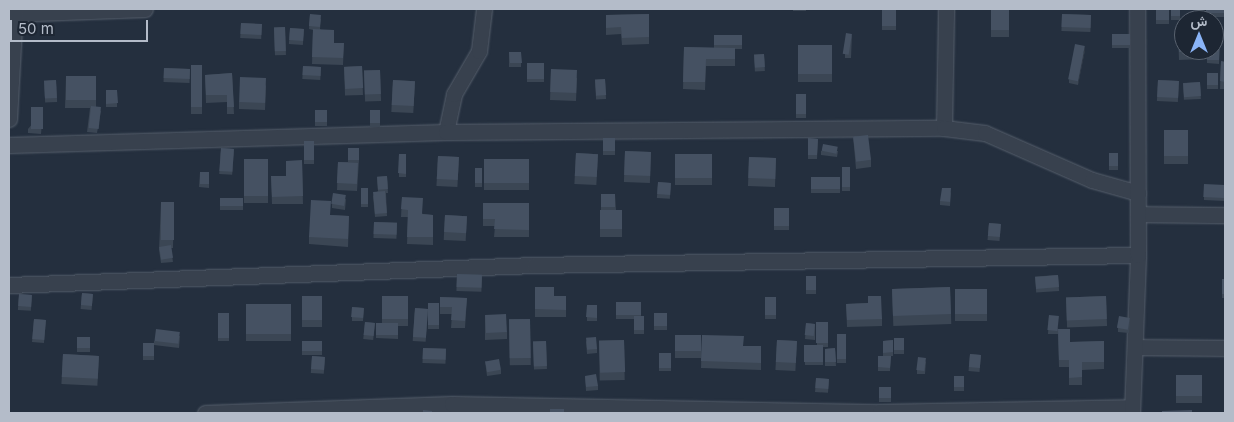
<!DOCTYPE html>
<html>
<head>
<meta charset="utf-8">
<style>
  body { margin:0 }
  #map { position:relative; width:1234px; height:422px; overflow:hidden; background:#242f3e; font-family:Inter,Vazirmatn,sans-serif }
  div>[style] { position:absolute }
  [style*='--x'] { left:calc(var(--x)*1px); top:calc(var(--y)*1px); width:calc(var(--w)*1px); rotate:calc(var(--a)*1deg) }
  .roads { filter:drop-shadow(0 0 1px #565f6c) drop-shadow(0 0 1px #565f6c) }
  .minor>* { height:15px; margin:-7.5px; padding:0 7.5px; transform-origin:7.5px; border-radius:7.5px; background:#38414e }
  .wall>* { inset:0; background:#3b4654; transform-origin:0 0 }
  .shaded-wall>* { inset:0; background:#303945 }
  .building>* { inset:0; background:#455162; transform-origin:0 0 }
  span { translate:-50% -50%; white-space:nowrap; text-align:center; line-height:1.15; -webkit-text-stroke:5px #1d2633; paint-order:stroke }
  .frame { position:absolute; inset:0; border:10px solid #b4bcc9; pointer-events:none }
  .north { position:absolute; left:1174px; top:10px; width:50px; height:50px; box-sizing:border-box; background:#1d2633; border:1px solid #59626f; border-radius:50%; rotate:0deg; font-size:14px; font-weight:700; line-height:20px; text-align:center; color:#b4bcc9 }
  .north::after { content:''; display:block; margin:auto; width:18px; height:22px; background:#8ab4f8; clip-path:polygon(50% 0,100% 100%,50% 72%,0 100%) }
  .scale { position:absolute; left:10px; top:20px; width:138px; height:22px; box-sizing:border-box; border:2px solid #b4bcc9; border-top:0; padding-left:6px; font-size:15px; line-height:18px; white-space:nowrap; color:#b4bcc9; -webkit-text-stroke:4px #1d2633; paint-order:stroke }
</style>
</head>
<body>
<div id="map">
  <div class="roads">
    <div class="minor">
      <div style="--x:9;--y:14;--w:136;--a:-2.1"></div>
      <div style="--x:9;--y:119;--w:110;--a:-86.9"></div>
      <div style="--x:944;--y:128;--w:119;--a:-89"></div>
      <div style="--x:446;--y:132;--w:39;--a:-78"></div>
      <div style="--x:454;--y:94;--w:50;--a:-59.8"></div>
      <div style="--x:479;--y:51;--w:42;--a:-83.2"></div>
      <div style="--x:9;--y:145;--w:437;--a:-1.7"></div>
      <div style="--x:446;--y:132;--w:498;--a:-0.5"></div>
      <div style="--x:944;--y:128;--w:41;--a:7"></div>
      <div style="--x:985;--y:133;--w:117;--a:23.7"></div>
      <div style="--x:1092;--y:180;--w:48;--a:15.8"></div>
      <div style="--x:1138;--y:214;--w:87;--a:0.7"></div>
      <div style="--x:9;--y:285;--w:525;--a:-2.18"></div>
      <div style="--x:534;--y:265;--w:604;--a:-0.95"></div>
      <div style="--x:1135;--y:347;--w:90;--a:0.6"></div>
      <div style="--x:205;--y:413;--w:247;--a:-2.1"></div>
      <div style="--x:452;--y:404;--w:428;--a:1.1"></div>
      <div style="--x:880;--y:412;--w:252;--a:-1.1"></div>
      <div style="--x:1132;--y:413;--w:158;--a:-87.8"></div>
      <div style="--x:1138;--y:255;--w:246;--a:-90.2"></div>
    </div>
  </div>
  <div class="wall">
    <div style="left:793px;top:9px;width:13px;height:2px"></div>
    <div style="left:882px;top:9px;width:14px;height:21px"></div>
    <div style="left:991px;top:9px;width:18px;height:28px"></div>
    <div style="left:1156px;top:9px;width:13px;height:15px"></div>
    <div style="left:1171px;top:9px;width:9px;height:11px"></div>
    <div style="left:1206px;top:9px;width:19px;height:8px"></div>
    <div style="clip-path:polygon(310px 14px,321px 19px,320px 29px,334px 43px,344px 43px,343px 65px,312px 64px,313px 30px,309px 29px)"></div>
    <div style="clip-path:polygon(649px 14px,649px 44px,622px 45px,621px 34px,606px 35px,606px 15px)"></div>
    <div style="left:1062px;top:14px;width:29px;height:17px;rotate:2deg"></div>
    <div style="left:241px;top:23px;width:21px;height:15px;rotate:3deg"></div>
    <div style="left:285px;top:27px;width:28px;height:11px;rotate:88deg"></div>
    <div style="left:290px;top:28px;width:14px;height:16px;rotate:4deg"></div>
    <div style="clip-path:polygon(1178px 33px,1204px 50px,1204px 59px,1179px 60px)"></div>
    <div style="clip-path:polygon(852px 34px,851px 58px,845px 58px,845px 54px)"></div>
    <div style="left:1130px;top:34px;width:14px;height:18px;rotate:90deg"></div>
    <div style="clip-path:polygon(742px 35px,742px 49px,735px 49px,735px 66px,706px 66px,705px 90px,683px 89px,684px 47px,714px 48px,714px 36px)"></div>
    <div style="clip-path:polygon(1220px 36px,1219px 64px,1207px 63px,1207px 50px)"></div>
    <div style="left:798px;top:45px;width:34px;height:37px"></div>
    <div style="clip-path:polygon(1085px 50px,1078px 85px,1069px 83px,1069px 80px)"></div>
    <div style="left:509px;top:52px;width:12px;height:15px"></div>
    <div style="left:764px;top:54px;width:17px;height:10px;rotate:87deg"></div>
    <div style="clip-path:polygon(1221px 61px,1225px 62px,1225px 89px,1220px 89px)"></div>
    <div style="left:527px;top:63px;width:17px;height:19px"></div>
    <div style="left:191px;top:65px;width:11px;height:49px"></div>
    <div style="left:303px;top:66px;width:18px;height:13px;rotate:3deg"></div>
    <div style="left:362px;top:66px;width:29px;height:18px;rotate:88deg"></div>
    <div style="left:164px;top:68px;width:26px;height:14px;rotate:2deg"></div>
    <div style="clip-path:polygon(551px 69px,577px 78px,576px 101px,550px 100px)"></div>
    <div style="left:380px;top:70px;width:31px;height:16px;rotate:88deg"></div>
    <div style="clip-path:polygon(232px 73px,234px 114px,227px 114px,227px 102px,206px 103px,205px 75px)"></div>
    <div style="left:1207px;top:73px;width:11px;height:16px"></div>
    <div style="clip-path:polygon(66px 76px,96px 76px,96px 107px,101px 111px,97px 133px,87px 132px,90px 108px,65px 108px)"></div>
    <div style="left:605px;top:79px;width:20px;height:10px;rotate:87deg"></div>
    <div style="left:56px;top:80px;width:22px;height:12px;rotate:87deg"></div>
    <div style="left:393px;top:80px;width:22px;height:32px;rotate:3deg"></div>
    <div style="left:1158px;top:80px;width:21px;height:21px;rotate:3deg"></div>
    <div style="left:1200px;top:82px;width:17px;height:17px;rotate:87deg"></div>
    <div style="clip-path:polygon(266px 85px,265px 110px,239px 109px,239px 102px)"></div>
    <div style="left:106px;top:90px;width:11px;height:17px"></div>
    <div style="left:796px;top:94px;width:10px;height:24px"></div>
    <div style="left:315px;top:110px;width:12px;height:16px"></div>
    <div style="left:370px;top:110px;width:10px;height:17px"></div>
    <div style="clip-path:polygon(43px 111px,41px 134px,28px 133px,28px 129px)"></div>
    <div style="left:1164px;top:130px;width:24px;height:34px"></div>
    <div style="clip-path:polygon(853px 136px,871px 160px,871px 167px,856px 169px)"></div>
    <div style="left:603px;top:138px;width:12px;height:17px"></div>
    <div style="clip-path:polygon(808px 138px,818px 139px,817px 159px,808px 159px)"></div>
    <div style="left:304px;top:141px;width:10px;height:23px"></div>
    <div style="left:221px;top:148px;width:13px;height:26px;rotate:4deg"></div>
    <div style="clip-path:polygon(348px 148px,359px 160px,357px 191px,337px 190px,338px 162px,348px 162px)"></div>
    <div style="left:625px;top:151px;width:26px;height:31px;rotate:2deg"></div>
    <div style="clip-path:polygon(821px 151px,838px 151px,837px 157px,821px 155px)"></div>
    <div style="left:576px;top:153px;width:22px;height:31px;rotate:3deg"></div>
    <div style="left:1109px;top:153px;width:9px;height:17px"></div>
    <div style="left:399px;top:154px;width:7px;height:23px"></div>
    <div style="left:675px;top:154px;width:37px;height:31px"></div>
    <div style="left:438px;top:156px;width:21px;height:30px;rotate:3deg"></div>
    <div style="left:749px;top:157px;width:27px;height:29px;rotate:2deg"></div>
    <div style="left:244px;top:159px;width:24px;height:44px"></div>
    <div style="left:484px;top:159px;width:45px;height:31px"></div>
    <div style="clip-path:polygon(302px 160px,303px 204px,272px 204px,271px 176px,286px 176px)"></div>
    <div style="left:842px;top:167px;width:8px;height:24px"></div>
    <div style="left:475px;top:168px;width:7px;height:19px"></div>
    <div style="clip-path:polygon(200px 172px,209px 172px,209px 188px,199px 187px)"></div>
    <div style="clip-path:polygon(387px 176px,388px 193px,386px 193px,387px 216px,375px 217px,373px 196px,378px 191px,377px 177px)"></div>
    <div style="left:840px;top:177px;width:16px;height:29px;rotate:90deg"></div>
    <div style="left:658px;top:182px;width:13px;height:16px;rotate:4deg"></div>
    <div style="clip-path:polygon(1225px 185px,1225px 201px,1204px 200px,1204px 197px)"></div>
    <div style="left:361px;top:188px;width:7px;height:19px"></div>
    <div style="clip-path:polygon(951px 192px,950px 206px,940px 205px,940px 201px)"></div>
    <div style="clip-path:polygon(601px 194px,615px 194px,616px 210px,622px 210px,622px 237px,600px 237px,600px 210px,601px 210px)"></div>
    <div style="clip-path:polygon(402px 197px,423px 214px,433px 215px,433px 245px,407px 244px,408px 217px,401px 217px)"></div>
    <div style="left:220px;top:198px;width:23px;height:12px"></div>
    <div style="clip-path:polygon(346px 199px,345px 210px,332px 208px,332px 204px)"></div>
    <div style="clip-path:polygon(161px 202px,174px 202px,173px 248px,171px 248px,173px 262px,161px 263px,159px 250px)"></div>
    <div style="clip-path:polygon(483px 203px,529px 203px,529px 237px,494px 237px,495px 226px,483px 226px)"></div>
    <div style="left:774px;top:208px;width:15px;height:22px"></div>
    <div style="clip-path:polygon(331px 215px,349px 216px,348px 247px,309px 244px,309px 237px)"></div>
    <div style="left:445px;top:215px;width:22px;height:25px;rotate:3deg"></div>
    <div style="left:374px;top:222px;width:23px;height:16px;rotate:2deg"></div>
    <div style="left:989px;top:223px;width:12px;height:17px;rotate:5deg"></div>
    <div style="left:457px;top:274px;width:25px;height:17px;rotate:2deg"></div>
    <div style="left:1058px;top:275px;width:16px;height:23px;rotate:86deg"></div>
    <div style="left:806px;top:276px;width:10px;height:18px"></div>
    <div style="left:1222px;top:279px;width:3px;height:19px"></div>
    <div style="clip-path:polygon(535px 287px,554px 296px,566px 296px,566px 317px,535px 317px)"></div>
    <div style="left:950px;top:287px;width:37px;height:58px;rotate:88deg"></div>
    <div style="left:987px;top:289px;width:32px;height:32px;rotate:90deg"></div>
    <div style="left:82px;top:293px;width:11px;height:16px;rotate:5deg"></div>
    <div style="left:19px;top:294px;width:13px;height:16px;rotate:4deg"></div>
    <div style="left:302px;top:296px;width:20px;height:31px"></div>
    <div style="clip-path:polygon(382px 296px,408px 296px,408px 326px,398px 326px,398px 339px,376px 338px,376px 323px,382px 323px)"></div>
    <div style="left:1106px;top:296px;width:30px;height:40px;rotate:88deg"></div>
    <div style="clip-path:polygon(440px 297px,467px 298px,465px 328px,451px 328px,452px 314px,440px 314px)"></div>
    <div style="left:765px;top:297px;width:11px;height:22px"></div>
    <div style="clip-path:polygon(616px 302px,641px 302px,641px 316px,644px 316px,644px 334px,634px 334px,634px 319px,616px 319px)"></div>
    <div style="left:428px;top:303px;width:11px;height:26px"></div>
    <div style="clip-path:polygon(868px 303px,882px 319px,882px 326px,847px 327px,846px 304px)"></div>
    <div style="left:246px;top:304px;width:45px;height:37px"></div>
    <div style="left:587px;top:305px;width:10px;height:16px"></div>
    <div style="clip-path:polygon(352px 307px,364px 308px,363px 321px,352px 321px)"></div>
    <div style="left:415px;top:308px;width:13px;height:33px;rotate:4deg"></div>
    <div style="left:218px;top:313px;width:11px;height:28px"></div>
    <div style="left:654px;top:313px;width:13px;height:17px"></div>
    <div style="clip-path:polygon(485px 315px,507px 332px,507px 339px,485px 340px)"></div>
    <div style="clip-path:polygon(1049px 315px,1058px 329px,1070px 342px,1104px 341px,1104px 369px,1082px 370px,1082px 385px,1069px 385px,1069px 367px,1059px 367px,1058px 334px,1048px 334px)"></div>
    <div style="left:34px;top:319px;width:12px;height:23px;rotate:5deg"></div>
    <div style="left:530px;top:319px;width:46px;height:21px;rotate:89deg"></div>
    <div style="clip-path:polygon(1130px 321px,1129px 333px,1118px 332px,1118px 328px)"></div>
    <div style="left:365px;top:322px;width:10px;height:17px;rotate:6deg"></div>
    <div style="clip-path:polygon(816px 322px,828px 322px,828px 347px,823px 347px,823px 365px,805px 365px,804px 345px,817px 345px)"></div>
    <div style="clip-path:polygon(806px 323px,815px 324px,815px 340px,805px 339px)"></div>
    <div style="left:837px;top:334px;width:9px;height:29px"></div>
    <div style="left:675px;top:335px;width:26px;height:23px"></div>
    <div style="clip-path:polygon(702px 335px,743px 346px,761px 346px,761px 370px,701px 368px)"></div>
    <div style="clip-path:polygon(180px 336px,179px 348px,154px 345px,154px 341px)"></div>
    <div style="left:77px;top:337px;width:13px;height:15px"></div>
    <div style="left:894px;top:338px;width:10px;height:16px"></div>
    <div style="left:624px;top:340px;width:40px;height:25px;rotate:89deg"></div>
    <div style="left:777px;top:340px;width:20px;height:30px;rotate:3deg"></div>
    <div style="clip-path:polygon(893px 340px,893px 356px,891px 356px,890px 371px,878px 371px,878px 356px,883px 356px,883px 341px)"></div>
    <div style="left:302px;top:341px;width:20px;height:14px"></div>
    <div style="left:546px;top:341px;width:28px;height:13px;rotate:88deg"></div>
    <div style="clip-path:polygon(586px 341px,597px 349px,597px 353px,587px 354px)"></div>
    <div style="left:154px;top:343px;width:17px;height:11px;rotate:90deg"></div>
    <div style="left:423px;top:348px;width:23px;height:15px;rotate:2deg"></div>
    <div style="clip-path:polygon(835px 348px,836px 366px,825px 366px,825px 349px)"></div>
    <div style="left:659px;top:353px;width:12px;height:18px"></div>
    <div style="left:63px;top:354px;width:36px;height:30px;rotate:3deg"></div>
    <div style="left:970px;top:354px;width:11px;height:17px;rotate:5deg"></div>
    <div style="left:312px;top:356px;width:13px;height:17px;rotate:4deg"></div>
    <div style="clip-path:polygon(485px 361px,501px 370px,501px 374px,487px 376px)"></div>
    <div style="clip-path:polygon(926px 361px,925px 374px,917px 374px,917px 370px)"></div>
    <div style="left:1202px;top:375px;width:28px;height:26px;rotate:90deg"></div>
    <div style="clip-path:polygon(585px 376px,598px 386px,598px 390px,586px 391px)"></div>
    <div style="left:954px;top:376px;width:10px;height:15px"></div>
    <div style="left:816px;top:378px;width:13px;height:14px;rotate:4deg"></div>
    <div style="left:879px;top:387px;width:12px;height:15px"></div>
  </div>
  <div class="shaded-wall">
    <div style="clip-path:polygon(1085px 46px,1085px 50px,1078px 85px,1078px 81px)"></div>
  </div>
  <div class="building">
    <div style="left:882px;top:9px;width:14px;height:17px"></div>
    <div style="left:991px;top:9px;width:18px;height:21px"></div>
    <div style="left:1156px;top:9px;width:13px;height:11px"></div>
    <div style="left:1171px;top:9px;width:9px;height:7px"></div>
    <div style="left:1206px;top:9px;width:19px;height:4px"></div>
    <div style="left:310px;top:14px;width:11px;height:12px;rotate:5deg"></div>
    <div style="clip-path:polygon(649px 14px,649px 37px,622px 38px,621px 27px,606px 28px,606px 15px)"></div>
    <div style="left:1062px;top:14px;width:29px;height:13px;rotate:2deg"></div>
    <div style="left:241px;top:23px;width:21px;height:11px;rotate:3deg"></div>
    <div style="left:285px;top:27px;width:24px;height:11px;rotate:88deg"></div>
    <div style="left:290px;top:28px;width:14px;height:12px;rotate:4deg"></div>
    <div style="clip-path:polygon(313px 29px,334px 30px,334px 43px,344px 43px,343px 58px,312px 57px)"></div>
    <div style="left:846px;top:33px;width:6px;height:21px;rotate:9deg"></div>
    <div style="clip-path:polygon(1178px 33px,1184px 33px,1184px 50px,1204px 50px,1204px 51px,1179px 52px)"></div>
    <div style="left:1130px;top:34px;width:11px;height:18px;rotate:90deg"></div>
    <div style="left:742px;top:35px;width:10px;height:28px;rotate:90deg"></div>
    <div style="clip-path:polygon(1214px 35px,1220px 36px,1219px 60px,1207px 60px,1207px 50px,1214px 50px)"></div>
    <div style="left:1075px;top:44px;width:10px;height:36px;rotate:11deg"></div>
    <div style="left:798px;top:45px;width:34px;height:29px"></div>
    <div style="clip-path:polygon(684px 47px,735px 48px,735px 59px,706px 59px,705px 82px,683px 82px)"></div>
    <div style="clip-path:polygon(509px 52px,521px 52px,522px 63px,510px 63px)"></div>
    <div style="left:764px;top:54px;width:13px;height:10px;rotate:86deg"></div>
    <div style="clip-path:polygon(1221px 61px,1225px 62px,1225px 82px,1220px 81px)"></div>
    <div style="left:527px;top:63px;width:17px;height:16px"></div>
    <div style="left:191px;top:65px;width:11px;height:42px"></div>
    <div style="left:303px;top:66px;width:18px;height:9px;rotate:3deg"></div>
    <div style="left:362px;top:66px;width:22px;height:18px;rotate:87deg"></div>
    <div style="left:164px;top:68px;width:26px;height:10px;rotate:2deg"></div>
    <div style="left:551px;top:69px;width:26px;height:23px;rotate:2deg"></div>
    <div style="left:380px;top:70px;width:24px;height:16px;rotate:88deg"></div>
    <div style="clip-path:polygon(232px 73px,234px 107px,227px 107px,227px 95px,206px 95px,205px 75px)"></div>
    <div style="left:1207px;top:73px;width:11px;height:12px"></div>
    <div style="left:66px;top:76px;width:30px;height:24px"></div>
    <div style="left:240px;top:77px;width:26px;height:25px;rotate:2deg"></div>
    <div style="left:605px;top:79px;width:16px;height:10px;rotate:86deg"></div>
    <div style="left:56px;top:80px;width:18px;height:12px;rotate:87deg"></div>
    <div style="left:393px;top:80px;width:22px;height:25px;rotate:3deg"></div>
    <div style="left:1158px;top:80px;width:21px;height:17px;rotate:3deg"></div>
    <div style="left:1200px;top:82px;width:14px;height:17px;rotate:86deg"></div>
    <div style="clip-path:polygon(106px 90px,117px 90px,118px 103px,106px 104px)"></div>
    <div style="left:796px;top:94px;width:10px;height:20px"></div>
    <div style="left:91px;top:106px;width:10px;height:22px;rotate:6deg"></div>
    <div style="left:31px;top:107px;width:12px;height:22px"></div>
    <div style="left:315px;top:110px;width:12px;height:12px"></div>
    <div style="left:370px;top:110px;width:10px;height:13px"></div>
    <div style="left:1164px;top:130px;width:24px;height:26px"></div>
    <div style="left:868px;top:135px;width:25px;height:15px;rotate:83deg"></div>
    <div style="left:603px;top:138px;width:12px;height:13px"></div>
    <div style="clip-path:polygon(808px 138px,818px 139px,817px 155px,808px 155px)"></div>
    <div style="left:304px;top:141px;width:10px;height:19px"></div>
    <div style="left:823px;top:144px;width:15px;height:7px;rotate:11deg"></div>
    <div style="left:221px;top:148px;width:13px;height:23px;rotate:4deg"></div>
    <div style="left:348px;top:148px;width:11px;height:12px"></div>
    <div style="left:625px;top:151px;width:26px;height:24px;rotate:2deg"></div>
    <div style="left:576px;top:153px;width:22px;height:23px;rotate:3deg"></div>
    <div style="left:1109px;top:153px;width:9px;height:13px"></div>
    <div style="clip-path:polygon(399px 154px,406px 154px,406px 174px,398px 173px)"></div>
    <div style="left:675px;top:154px;width:37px;height:24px"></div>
    <div style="left:438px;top:156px;width:21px;height:23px;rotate:3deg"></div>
    <div style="left:749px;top:157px;width:27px;height:21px;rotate:2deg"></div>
    <div style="left:244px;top:159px;width:24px;height:37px"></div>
    <div style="left:484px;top:159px;width:45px;height:24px"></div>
    <div style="clip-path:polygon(302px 160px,303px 196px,272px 197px,271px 176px,286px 176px,286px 161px)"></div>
    <div style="left:338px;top:162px;width:20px;height:21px;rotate:3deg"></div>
    <div style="left:842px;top:167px;width:8px;height:20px"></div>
    <div style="left:475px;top:168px;width:7px;height:15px"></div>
    <div style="left:200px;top:172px;width:9px;height:12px"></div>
    <div style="left:387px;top:176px;width:13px;height:10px;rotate:86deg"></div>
    <div style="left:840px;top:177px;width:12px;height:29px;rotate:90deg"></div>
    <div style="left:658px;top:182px;width:13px;height:12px;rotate:4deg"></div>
    <div style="left:1204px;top:184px;width:21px;height:13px;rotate:3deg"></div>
    <div style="left:361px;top:188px;width:7px;height:16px"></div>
    <div style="clip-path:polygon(942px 188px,951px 188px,950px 202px,940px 201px)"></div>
    <div style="left:385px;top:191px;width:22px;height:12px;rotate:85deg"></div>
    <div style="left:333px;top:193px;width:13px;height:11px;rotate:9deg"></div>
    <div style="left:601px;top:194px;width:14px;height:13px"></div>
    <div style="clip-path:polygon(402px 197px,423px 198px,422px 214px,433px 215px,433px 237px,407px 237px,408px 210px,401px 209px)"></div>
    <div style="left:220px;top:198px;width:23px;height:8px"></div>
    <div style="clip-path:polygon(311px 200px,331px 201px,330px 215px,349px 216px,348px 239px,309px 237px)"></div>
    <div style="left:161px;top:202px;width:13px;height:38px"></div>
    <div style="clip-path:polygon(483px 203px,529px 203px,529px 230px,494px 229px,495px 219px,483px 219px)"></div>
    <div style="left:774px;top:208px;width:15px;height:18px"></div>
    <div style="left:600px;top:210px;width:22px;height:19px"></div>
    <div style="left:445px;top:215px;width:22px;height:17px;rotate:3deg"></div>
    <div style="left:374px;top:222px;width:23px;height:12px;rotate:2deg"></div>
    <div style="left:989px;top:223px;width:12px;height:13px;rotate:5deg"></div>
    <div style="left:171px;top:245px;width:13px;height:12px;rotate:81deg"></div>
    <div style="left:457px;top:274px;width:25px;height:13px;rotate:2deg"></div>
    <div style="left:1058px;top:275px;width:12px;height:23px;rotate:85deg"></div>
    <div style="left:806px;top:276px;width:10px;height:14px"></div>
    <div style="left:1222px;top:279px;width:3px;height:15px"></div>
    <div style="clip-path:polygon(535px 287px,554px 287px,554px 296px,566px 296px,566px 310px,535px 309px)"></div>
    <div style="left:950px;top:287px;width:27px;height:58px;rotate:88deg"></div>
    <div style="left:987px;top:289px;width:25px;height:32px;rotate:90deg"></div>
    <div style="left:82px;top:293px;width:11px;height:12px;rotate:5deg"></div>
    <div style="left:19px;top:294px;width:13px;height:12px;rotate:4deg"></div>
    <div style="left:302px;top:296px;width:20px;height:24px"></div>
    <div style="left:382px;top:296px;width:26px;height:23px"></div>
    <div style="clip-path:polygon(868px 296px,881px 296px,882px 319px,847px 320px,846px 304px,868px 303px)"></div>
    <div style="left:1106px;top:296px;width:23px;height:40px;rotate:88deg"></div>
    <div style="clip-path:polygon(440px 297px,467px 298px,465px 321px,451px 320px,452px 307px,440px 307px)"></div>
    <div style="left:765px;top:297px;width:11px;height:18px"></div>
    <div style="left:616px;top:302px;width:25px;height:13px"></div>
    <div style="left:428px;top:303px;width:11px;height:22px"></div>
    <div style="left:246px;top:304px;width:45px;height:30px"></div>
    <div style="clip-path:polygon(587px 305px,597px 305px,597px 318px,586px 317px)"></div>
    <div style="left:352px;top:307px;width:12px;height:10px;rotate:5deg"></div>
    <div style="left:415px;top:308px;width:13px;height:29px;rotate:4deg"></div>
    <div style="left:218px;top:313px;width:11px;height:25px"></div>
    <div style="left:654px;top:313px;width:13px;height:13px"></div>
    <div style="left:506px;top:314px;width:18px;height:21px;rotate:87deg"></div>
    <div style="left:1049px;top:315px;width:10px;height:15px;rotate:6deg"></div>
    <div style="left:634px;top:316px;width:10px;height:14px"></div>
    <div style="left:1119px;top:316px;width:11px;height:12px;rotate:10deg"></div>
    <div style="left:34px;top:319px;width:12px;height:20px;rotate:5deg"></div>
    <div style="left:530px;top:319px;width:39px;height:21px;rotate:89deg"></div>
    <div style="left:365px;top:322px;width:10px;height:13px;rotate:6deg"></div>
    <div style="left:816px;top:322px;width:12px;height:21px"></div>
    <div style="left:376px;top:323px;width:22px;height:12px"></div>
    <div style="left:806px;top:323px;width:9px;height:12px;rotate:6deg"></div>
    <div style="left:156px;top:329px;width:24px;height:12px;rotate:7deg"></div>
    <div style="clip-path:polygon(1058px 329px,1070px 329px,1070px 342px,1104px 341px,1104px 362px,1082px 362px,1082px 377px,1069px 378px,1069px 360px,1059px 360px)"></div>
    <div style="left:837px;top:334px;width:9px;height:25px"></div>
    <div style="left:675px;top:335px;width:26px;height:16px"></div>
    <div style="clip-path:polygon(702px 335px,744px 336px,743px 346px,761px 346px,761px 363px,701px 361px)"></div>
    <div style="left:77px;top:337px;width:13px;height:11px"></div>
    <div style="left:596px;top:337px;width:12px;height:10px;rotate:85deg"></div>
    <div style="left:894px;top:338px;width:10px;height:12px"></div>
    <div style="left:624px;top:340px;width:32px;height:25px;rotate:88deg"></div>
    <div style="left:777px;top:340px;width:20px;height:22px;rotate:3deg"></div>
    <div style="clip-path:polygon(893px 340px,893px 352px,883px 353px,883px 341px)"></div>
    <div style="left:302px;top:341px;width:20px;height:10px"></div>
    <div style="left:546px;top:341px;width:25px;height:13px;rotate:88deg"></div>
    <div style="left:154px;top:343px;width:13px;height:11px;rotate:90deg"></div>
    <div style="left:804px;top:345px;width:19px;height:17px"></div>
    <div style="left:423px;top:348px;width:23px;height:11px;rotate:2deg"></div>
    <div style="clip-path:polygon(835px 348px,836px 362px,825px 362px,825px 349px)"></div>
    <div style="left:659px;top:353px;width:12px;height:15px"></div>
    <div style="left:63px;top:354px;width:36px;height:23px;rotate:3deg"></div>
    <div style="left:970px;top:354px;width:11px;height:13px;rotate:5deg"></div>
    <div style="left:312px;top:356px;width:13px;height:13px;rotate:4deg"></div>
    <div style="clip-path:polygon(878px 356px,891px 356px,890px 368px,878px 367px)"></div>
    <div style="left:918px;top:357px;width:8px;height:13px;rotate:7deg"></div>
    <div style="left:499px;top:359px;width:11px;height:14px;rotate:80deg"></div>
    <div style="clip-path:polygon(596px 374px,598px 386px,586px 387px,585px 376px)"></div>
    <div style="left:1202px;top:375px;width:21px;height:26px;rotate:90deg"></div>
    <div style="left:954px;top:376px;width:10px;height:11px"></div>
    <div style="left:816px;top:378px;width:13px;height:10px;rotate:4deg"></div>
    <div style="left:1224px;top:383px;width:1px;height:17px"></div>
    <div style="left:879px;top:387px;width:12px;height:11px"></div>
    <div style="left:550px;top:409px;width:14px;height:4px"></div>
    <div style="clip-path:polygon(423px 410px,432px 411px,432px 413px,423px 413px)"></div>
    <div style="clip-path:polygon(1192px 410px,1192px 413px,1162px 413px,1162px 411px)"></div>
  </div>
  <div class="frame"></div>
  <div class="north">ش</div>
  <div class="scale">50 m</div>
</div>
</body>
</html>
